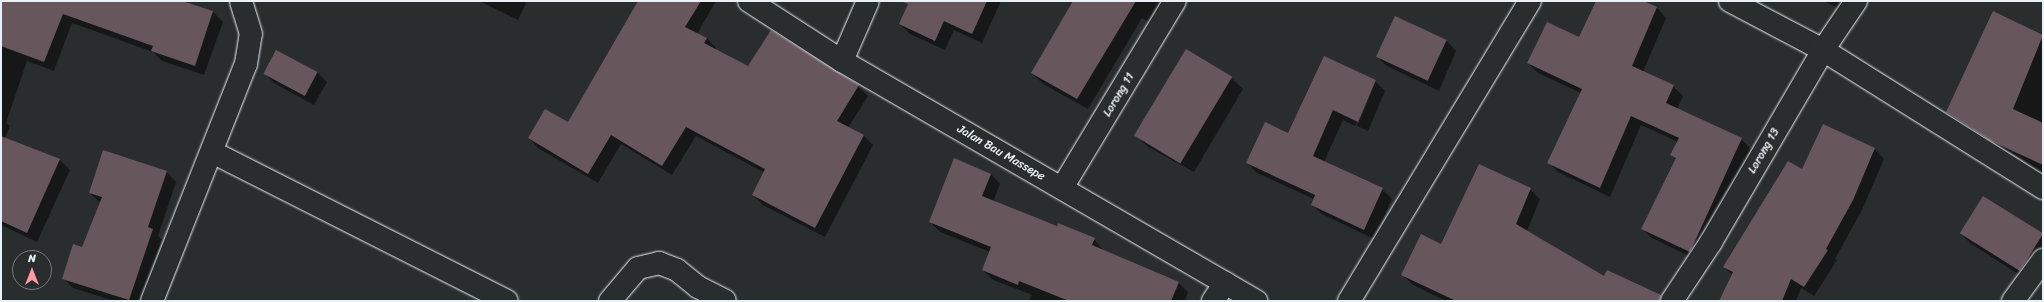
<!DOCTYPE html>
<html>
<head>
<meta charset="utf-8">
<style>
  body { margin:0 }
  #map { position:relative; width:2044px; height:302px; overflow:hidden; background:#2a2d2e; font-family:Sriracha,sans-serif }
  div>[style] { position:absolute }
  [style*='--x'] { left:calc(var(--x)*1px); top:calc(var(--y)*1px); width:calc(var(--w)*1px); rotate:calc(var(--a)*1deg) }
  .shadow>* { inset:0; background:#0007 }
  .building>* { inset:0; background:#68565d; transform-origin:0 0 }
  .roads { filter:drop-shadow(0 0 1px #e8f1f8) drop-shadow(0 0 1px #e8f1f8) }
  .minor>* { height:22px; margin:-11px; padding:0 11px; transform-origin:11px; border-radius:11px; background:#2a2d2e }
  .primary>* { height:22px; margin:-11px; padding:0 11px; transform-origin:11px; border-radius:11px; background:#2a2d2e }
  span { translate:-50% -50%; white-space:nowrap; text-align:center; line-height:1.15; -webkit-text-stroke:3.5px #2a2d2e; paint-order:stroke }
  .street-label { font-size:12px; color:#e8f1f8 }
  .frame { position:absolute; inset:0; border:2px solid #e8f1f8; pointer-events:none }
  .north { position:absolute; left:12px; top:250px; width:40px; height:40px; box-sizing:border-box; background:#2a2d2e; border:1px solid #767b7f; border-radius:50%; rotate:0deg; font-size:11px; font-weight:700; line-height:16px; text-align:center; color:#e8f1f8 }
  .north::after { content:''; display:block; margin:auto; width:14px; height:18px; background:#ff9aa2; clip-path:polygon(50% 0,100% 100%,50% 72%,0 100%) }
</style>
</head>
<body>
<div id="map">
  <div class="shadow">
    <div style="clip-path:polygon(1px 1px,179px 1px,213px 12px,223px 22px,204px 75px,162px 61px,153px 52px,72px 23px,54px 71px,27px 61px,6px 123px,10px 126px,5px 138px,60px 160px,70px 170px,37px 242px,1px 225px)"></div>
    <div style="clip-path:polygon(479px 1px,527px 1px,518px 20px)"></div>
    <div style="clip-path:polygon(639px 1px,716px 1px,697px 34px,707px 38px,716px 48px,715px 50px,748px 68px,858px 86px,868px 96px,848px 128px,864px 136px,873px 145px,825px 237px,763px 205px,753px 195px,765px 173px,696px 136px,672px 175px,621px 144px,598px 183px,538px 148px,529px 138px,568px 124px)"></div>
    <div style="clip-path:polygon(911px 1px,1001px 1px,982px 43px,954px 30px,945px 50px,910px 34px,900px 24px)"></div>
    <div style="clip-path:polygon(1074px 1px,1169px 1px,1154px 25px,1142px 18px,1088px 109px,1043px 84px,1032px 73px)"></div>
    <div style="clip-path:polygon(1598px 1px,1641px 1px,1657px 8px,1666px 18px,1643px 72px,1673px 86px,1683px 96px,1677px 109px,1741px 139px,1751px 149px,1699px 261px,1652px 238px,1642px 229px,1676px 159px,1672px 155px,1678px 142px,1641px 125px,1610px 197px,1558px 172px,1548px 162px,1581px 93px,1538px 73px,1528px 63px,1579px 38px)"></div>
    <div style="clip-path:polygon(1823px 1px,1859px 1px,1849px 13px)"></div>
    <div style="clip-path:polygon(1993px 13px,2043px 36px,2043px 176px,2023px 160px,1957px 122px,1947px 112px)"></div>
    <div style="clip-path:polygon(1447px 41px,1456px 51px,1439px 91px,1387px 66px,1377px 57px)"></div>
    <div style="clip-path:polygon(277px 51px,317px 72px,327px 82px,314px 105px,274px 83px,264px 73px)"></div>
    <div style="clip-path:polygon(1231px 78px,1243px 89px,1194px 172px,1148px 147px,1136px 136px)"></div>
    <div style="clip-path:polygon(1375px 81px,1385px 91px,1368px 131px,1357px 126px,1375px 84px,1355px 126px,1343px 120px,1324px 162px,1382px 189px,1392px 199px,1374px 239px,1322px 214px,1312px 205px,1314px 199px,1257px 173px,1247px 163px,1288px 134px)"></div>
    <div style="clip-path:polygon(1824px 126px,1875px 149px,1884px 159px,1862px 210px,1835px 259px,1837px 260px,1814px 296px,1801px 288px,1796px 301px,1719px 301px,1732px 275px,1724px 267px,1802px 170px)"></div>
    <div style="clip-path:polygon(103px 151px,167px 172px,176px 182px,158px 236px,162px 240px,141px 301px,114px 301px,73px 288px,63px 278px,83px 248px,100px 203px,90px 193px)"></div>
    <div style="clip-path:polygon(991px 174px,1000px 184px,993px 202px,1094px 239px,1103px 250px,1179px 283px,1188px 292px,1185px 301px,1028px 301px,1032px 295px,993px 280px,983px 270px,990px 252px,940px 232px,930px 222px)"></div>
    <div style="clip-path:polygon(1530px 189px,1540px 199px,1527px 231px,1605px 278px,1659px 295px,1665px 301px,1446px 301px,1413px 285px,1403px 275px,1442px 245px)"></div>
    <div style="clip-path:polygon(1983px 197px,2043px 235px,2043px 260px,2029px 281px,1970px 243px,1960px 233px)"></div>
  </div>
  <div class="building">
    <div style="clip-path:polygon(1px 1px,182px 1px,213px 11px,195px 66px,151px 51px,153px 46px,63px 14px,44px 62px,1px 46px)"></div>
    <div style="clip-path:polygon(638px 1px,701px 1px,685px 27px,707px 38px,704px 43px,748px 66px,771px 30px,859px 85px,837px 121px,864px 135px,815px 228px,752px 195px,765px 169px,686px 127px,662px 166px,611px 135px,588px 174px,528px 138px,545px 109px,568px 122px)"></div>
    <div style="clip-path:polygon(901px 1px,987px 1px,972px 34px,944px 21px,935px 41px,899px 24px,908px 4px)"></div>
    <div style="clip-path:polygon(1073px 1px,1136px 1px,1077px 99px,1031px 73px)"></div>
    <div style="clip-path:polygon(1596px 1px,1644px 1px,1657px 7px,1632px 66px,1674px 85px,1666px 103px,1742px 138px,1690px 252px,1641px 229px,1676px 158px,1670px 155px,1679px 138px,1631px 116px,1600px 188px,1547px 163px,1582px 89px,1527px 63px,1547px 22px,1579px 37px)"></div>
    <div style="clip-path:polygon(1993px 11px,2043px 35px,2013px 109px,2043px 123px,2043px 165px,1991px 141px,1946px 112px)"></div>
    <div style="left:1395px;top:16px;width:57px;height:45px;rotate:25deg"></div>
    <div style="left:1186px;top:49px;width:54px;height:101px;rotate:31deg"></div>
    <div style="left:276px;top:50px;width:47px;height:27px;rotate:28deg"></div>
    <div style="clip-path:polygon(1324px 56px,1376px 80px,1358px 122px,1333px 110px,1313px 156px,1383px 188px,1364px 230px,1311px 205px,1315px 195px,1246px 163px,1265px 122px,1288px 133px)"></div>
    <div style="clip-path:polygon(1823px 124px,1875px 148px,1853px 200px,1826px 249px,1828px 250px,1804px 287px,1791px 279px,1782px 301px,1719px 301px,1733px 272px,1723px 267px,1788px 161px,1802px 169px)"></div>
    <div style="clip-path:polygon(1px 136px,60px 159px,27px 233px,1px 221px)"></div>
    <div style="clip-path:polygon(103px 150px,167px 171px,148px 227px,153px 229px,129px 300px,62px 279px,73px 244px,82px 247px,102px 197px,89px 193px)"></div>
    <div style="clip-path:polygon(954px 158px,991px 174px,982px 196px,1057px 226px,1058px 223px,1095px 238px,1092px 245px,1179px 282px,1171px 301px,1069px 301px,1019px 281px,1018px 285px,982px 270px,991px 247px,929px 222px)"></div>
    <div style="clip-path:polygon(1479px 164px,1531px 188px,1516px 224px,1604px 276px,1607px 270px,1661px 295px,1660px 301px,1456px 301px,1401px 275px,1421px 234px,1441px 244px)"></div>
    <div style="left:1983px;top:196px;width:71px;height:44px;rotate:32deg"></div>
  </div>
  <div class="roads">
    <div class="minor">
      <div style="--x:1730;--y:1;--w:105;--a:27.8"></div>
      <div style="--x:1823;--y:50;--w:260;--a:32.1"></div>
      <div style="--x:842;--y:61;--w:65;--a:-66.6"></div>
      <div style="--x:212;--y:152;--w:330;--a:26.8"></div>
      <div style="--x:1062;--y:188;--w:218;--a:-58.9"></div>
      <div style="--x:152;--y:301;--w:255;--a:-68.4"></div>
      <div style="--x:246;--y:64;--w:30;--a:-81"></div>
      <div style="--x:251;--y:34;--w:34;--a:-107"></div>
      <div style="--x:610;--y:301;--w:43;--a:-49.7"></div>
      <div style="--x:638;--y:268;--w:22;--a:-13"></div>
      <div style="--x:659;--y:263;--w:19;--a:21"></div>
      <div style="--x:677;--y:270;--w:27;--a:39"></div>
      <div style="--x:698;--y:287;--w:30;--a:27"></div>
      <div style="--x:1213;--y:301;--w:22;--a:-56"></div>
      <div style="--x:1349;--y:301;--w:350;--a:-58.9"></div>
      <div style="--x:1672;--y:301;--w:71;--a:-56.5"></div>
      <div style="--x:1711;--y:242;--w:222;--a:-59.7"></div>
      <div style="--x:1823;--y:50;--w:59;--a:-56"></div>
      <div style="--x:2013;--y:301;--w:51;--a:-53.8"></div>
    </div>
    <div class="primary">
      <div style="--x:749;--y:1;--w:111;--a:32.8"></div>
      <div style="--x:842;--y:61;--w:479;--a:30.1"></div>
    </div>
  </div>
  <div class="street-label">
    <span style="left:1119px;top:95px;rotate:-59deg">Lorong 11</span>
    <span style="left:1764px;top:151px;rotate:-60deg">Lorong 13</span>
    <span style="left:1001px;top:153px;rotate:30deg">Jalan Bau Massepe</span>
  </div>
  <div class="frame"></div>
  <div class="north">N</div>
</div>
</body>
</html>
